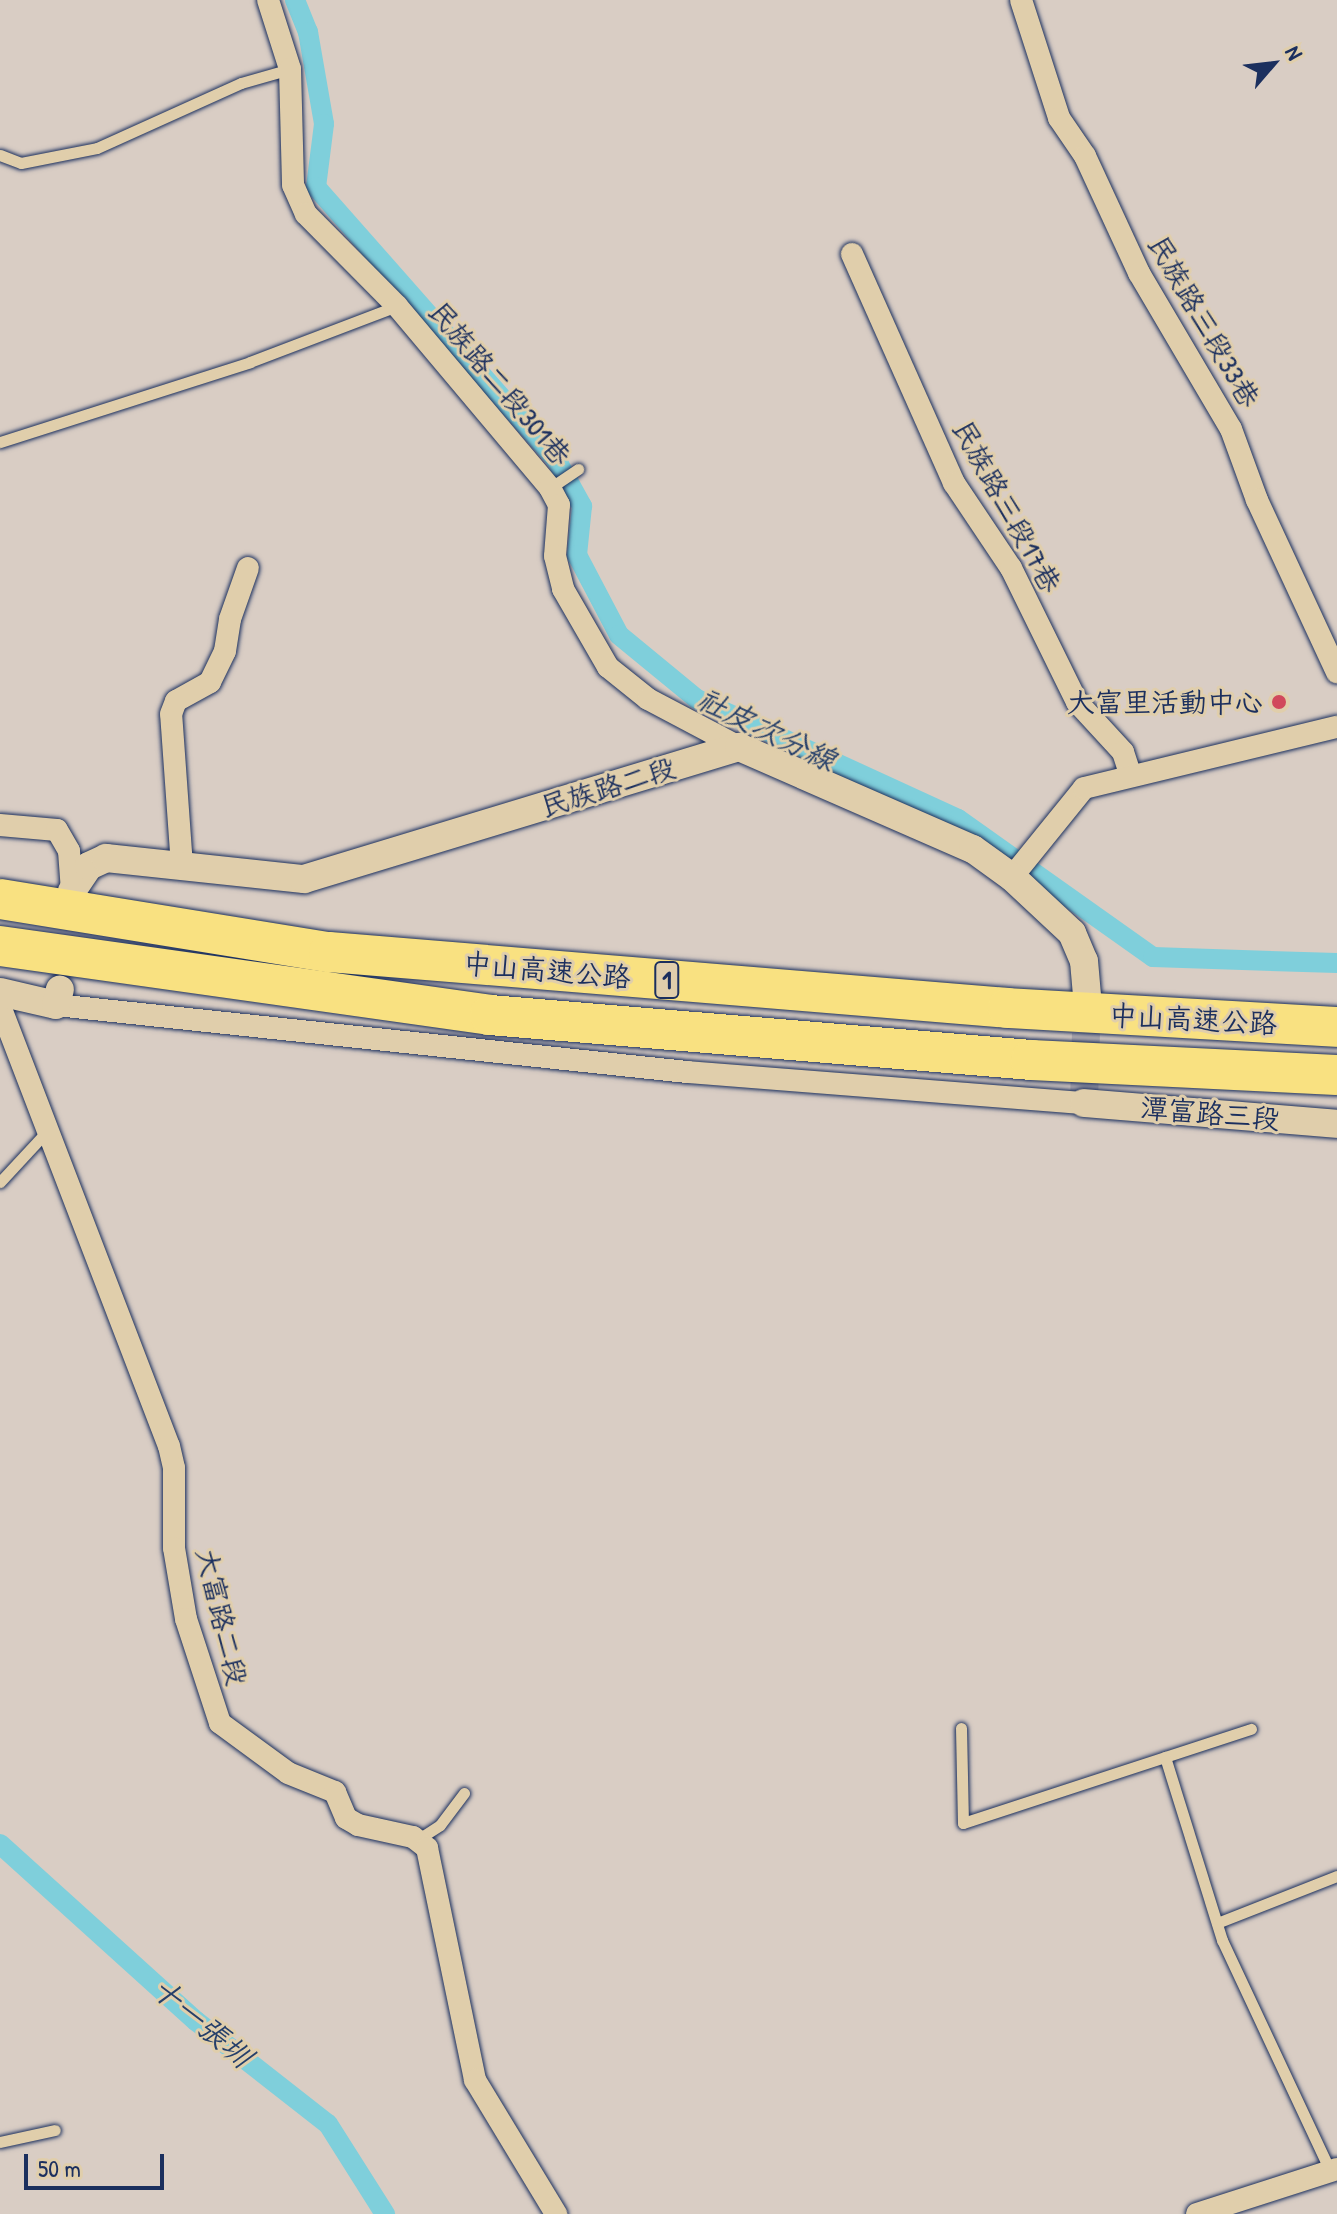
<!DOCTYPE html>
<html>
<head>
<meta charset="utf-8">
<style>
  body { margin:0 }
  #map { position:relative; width:1337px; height:2214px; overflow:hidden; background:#d9cdc4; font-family:"Patrick Hand","LXGW WenKai TC",sans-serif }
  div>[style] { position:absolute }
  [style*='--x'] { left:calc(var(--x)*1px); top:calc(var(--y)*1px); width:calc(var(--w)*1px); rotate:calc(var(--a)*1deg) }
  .canal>* { height:20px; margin:-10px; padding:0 10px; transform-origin:10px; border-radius:10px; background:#7fcfdb }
  .tertiary-tunnel>* { height:28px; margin-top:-14px; transform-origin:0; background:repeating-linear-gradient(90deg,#b3adb0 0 28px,transparent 0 42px) }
  .roads { filter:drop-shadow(0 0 2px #1b2f5e) drop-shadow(0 0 2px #1b2f5e) }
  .service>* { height:11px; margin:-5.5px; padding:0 5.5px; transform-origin:5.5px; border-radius:5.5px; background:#e0ceab }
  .minor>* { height:22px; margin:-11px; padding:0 11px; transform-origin:11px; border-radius:11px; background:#e0ceab }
  .tertiary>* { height:28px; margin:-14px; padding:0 14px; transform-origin:14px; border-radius:14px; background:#e0ceab }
  .motorway>* { height:40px; margin:-20px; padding:0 20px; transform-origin:20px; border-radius:20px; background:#f9e181 }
  .dots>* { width:22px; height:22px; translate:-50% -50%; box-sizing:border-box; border:4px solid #e0ceab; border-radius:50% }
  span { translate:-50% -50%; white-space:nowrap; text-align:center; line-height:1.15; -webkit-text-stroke:6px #e0ceab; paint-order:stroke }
  .shield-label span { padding:2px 6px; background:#e0ceab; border:2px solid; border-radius:6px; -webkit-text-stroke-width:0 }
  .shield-label { font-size:26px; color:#1b2f5e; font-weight:700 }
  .street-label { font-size:28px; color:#1b2f5e }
  .poi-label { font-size:28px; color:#1b2f5e }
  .right { translate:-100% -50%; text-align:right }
  .water-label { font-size:30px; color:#253f6a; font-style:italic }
  .north { position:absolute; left:1233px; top:24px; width:80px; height:80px; -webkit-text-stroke:6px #e0ceab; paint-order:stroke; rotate:62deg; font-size:22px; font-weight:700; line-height:32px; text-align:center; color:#1b2f5e }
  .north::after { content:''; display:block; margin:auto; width:28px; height:36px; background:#1b2f5e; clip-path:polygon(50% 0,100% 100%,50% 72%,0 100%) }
  .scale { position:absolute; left:24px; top:2154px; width:140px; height:36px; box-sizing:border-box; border:4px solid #1b2f5e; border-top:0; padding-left:10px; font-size:24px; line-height:28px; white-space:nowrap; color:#1b2f5e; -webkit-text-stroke:6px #e0ceab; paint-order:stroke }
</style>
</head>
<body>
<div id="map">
  <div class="canal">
    <div style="--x:295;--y:0;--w:35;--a:68"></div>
    <div style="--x:308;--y:32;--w:93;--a:80.1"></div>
    <div style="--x:324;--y:124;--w:64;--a:97.2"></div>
    <div style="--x:316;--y:187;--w:363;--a:48.6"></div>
    <div style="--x:556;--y:459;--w:54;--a:61"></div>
    <div style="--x:582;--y:506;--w:49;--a:95.8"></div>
    <div style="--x:577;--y:555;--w:90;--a:62.3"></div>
    <div style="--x:619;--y:635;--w:101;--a:39.4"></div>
    <div style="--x:697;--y:699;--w:287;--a:24.7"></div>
    <div style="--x:958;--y:819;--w:239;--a:35.3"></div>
    <div style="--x:1153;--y:957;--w:184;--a:1.9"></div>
    <div style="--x:0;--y:1844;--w:264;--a:42.1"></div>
    <div style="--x:196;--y:2021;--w:167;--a:38"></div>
    <div style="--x:328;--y:2124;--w:107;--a:57.7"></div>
  </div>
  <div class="tertiary-tunnel">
    <div style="--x:1084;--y:1103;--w:105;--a:-88.4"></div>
  </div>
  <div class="roads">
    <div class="service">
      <div style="--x:0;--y:155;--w:22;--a:21"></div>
      <div style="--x:21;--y:163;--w:77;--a:-11.2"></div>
      <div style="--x:97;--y:148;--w:158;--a:-24.3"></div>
      <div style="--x:241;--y:83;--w:51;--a:-15.9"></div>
      <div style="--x:0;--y:442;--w:262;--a:-17.7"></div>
      <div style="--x:250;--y:362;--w:157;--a:-20.9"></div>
      <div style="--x:550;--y:488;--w:34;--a:-34"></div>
      <div style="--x:0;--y:1182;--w:72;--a:-47.2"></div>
      <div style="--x:961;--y:1728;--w:95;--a:88.8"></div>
      <div style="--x:963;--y:1823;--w:303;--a:-18.1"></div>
      <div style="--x:1165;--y:1757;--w:192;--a:72.7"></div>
      <div style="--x:1222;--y:1940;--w:255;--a:64.9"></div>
      <div style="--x:417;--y:1840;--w:27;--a:-33"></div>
      <div style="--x:440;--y:1825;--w:40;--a:-53"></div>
      <div style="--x:1217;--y:1923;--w:129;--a:-21.4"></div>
      <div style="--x:0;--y:2142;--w:56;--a:-12.3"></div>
    </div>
    <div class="minor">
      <div style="--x:268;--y:0;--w:72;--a:72.3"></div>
      <div style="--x:290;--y:69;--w:116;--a:88.5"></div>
      <div style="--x:293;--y:185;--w:32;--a:66"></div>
      <div style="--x:306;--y:214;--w:129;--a:45.3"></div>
      <div style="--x:397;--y:306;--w:238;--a:49.9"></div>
      <div style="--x:550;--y:488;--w:19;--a:62"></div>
      <div style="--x:559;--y:505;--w:51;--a:94.5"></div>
      <div style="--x:555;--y:556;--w:34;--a:76"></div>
      <div style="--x:563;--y:589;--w:90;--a:60"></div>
      <div style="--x:608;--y:667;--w:51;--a:38.7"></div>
      <div style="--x:648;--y:699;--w:103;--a:27.8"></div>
      <div style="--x:1021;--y:0;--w:124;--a:72.1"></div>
      <div style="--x:1059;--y:118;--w:46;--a:55.6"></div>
      <div style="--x:1085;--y:156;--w:129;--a:65.2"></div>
      <div style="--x:1139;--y:273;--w:181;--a:59.5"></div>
      <div style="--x:1231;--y:429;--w:76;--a:69.9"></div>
      <div style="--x:1257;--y:500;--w:190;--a:65.1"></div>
      <div style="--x:852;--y:254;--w:251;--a:66"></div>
      <div style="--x:954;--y:483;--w:102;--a:56.2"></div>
      <div style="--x:1011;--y:568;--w:149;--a:63.8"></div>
      <div style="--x:1077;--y:702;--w:68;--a:47.4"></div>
      <div style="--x:1123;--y:752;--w:23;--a:72"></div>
      <div style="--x:0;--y:825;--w:57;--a:5"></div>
      <div style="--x:57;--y:830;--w:24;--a:60"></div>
      <div style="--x:69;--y:851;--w:40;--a:85.7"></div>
      <div style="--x:182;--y:866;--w:152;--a:-94.1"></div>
      <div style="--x:171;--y:714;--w:14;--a:-69"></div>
      <div style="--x:176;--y:701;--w:39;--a:-29"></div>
      <div style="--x:210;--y:682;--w:34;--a:-64"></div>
      <div style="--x:225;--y:651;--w:32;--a:-81"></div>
      <div style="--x:230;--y:619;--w:54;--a:-70.6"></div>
      <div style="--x:1012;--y:877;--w:114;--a:-51"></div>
      <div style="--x:1084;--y:788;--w:260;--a:-13.6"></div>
      <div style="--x:56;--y:1005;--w:635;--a:6.06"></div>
      <div style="--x:687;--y:1072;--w:398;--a:4.5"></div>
      <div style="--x:0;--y:1006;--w:471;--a:69"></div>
      <div style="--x:169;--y:1446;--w:23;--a:77"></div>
      <div style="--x:174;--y:1468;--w:80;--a:90"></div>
      <div style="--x:174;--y:1548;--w:72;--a:80.4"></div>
      <div style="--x:186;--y:1619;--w:109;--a:71.9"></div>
      <div style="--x:220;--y:1723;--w:84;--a:36.3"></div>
      <div style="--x:288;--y:1773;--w:51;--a:22"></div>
      <div style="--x:335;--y:1792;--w:28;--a:67"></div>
      <div style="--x:346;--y:1818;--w:14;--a:30"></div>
      <div style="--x:358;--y:1825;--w:56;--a:12.3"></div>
      <div style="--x:413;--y:1837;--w:18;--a:38"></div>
      <div style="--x:427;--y:1848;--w:237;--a:78.3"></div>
      <div style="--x:475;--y:2080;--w:157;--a:58.8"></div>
      <div style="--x:1197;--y:2214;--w:147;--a:-17.8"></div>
    </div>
    <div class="tertiary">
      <div style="--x:72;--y:891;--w:30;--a:-56"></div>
      <div style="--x:89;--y:866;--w:19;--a:-25"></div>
      <div style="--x:106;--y:858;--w:199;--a:6.1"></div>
      <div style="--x:304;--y:879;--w:455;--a:-16.9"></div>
      <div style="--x:739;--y:747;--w:255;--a:23.6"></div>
      <div style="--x:973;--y:849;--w:48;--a:35.7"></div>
      <div style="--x:1012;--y:877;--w:82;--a:43"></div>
      <div style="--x:1072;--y:933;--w:30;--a:67"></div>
      <div style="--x:1084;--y:961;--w:37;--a:85"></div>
      <div style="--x:0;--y:992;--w:57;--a:13.1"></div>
      <div style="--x:56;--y:1005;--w:16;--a:-76"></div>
      <div style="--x:1084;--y:1103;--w:254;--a:4.7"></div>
    </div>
    <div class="motorway">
      <div style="--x:0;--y:899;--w:333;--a:9.2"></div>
      <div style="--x:329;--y:952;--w:681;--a:4.71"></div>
      <div style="--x:1008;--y:1008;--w:330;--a:3.3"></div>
      <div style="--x:0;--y:946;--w:495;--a:8"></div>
      <div style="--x:490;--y:1015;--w:543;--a:4.75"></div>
      <div style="--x:1031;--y:1060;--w:306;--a:2.8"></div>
    </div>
  </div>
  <div class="dots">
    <div style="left:1279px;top:702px;background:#d1495b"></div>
  </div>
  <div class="shield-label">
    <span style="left:667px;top:980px">1</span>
  </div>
  <div class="street-label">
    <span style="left:1204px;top:321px;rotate:60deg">民族路三段33巷</span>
    <span style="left:500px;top:383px;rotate:50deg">民族路二段301巷</span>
    <span style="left:1007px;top:506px;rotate:61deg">民族路三段17巷</span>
    <span style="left:608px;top:787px;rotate:-17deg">民族路二段</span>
    <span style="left:547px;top:970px;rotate:5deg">中山高速公路</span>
    <span style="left:1193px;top:1019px;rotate:3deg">中山高速公路</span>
    <span style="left:1210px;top:1113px;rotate:5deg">潭富路三段</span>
    <span style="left:222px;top:1617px;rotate:77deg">大富路二段</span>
  </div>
  <div class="poi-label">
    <span class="right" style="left:1263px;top:702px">大富里活動中心</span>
  </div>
  <div class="water-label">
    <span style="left:767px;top:729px;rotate:26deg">社皮次分線</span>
    <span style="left:202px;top:2022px;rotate:40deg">十一張圳</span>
  </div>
  <div class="north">N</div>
  <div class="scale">50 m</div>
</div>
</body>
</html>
